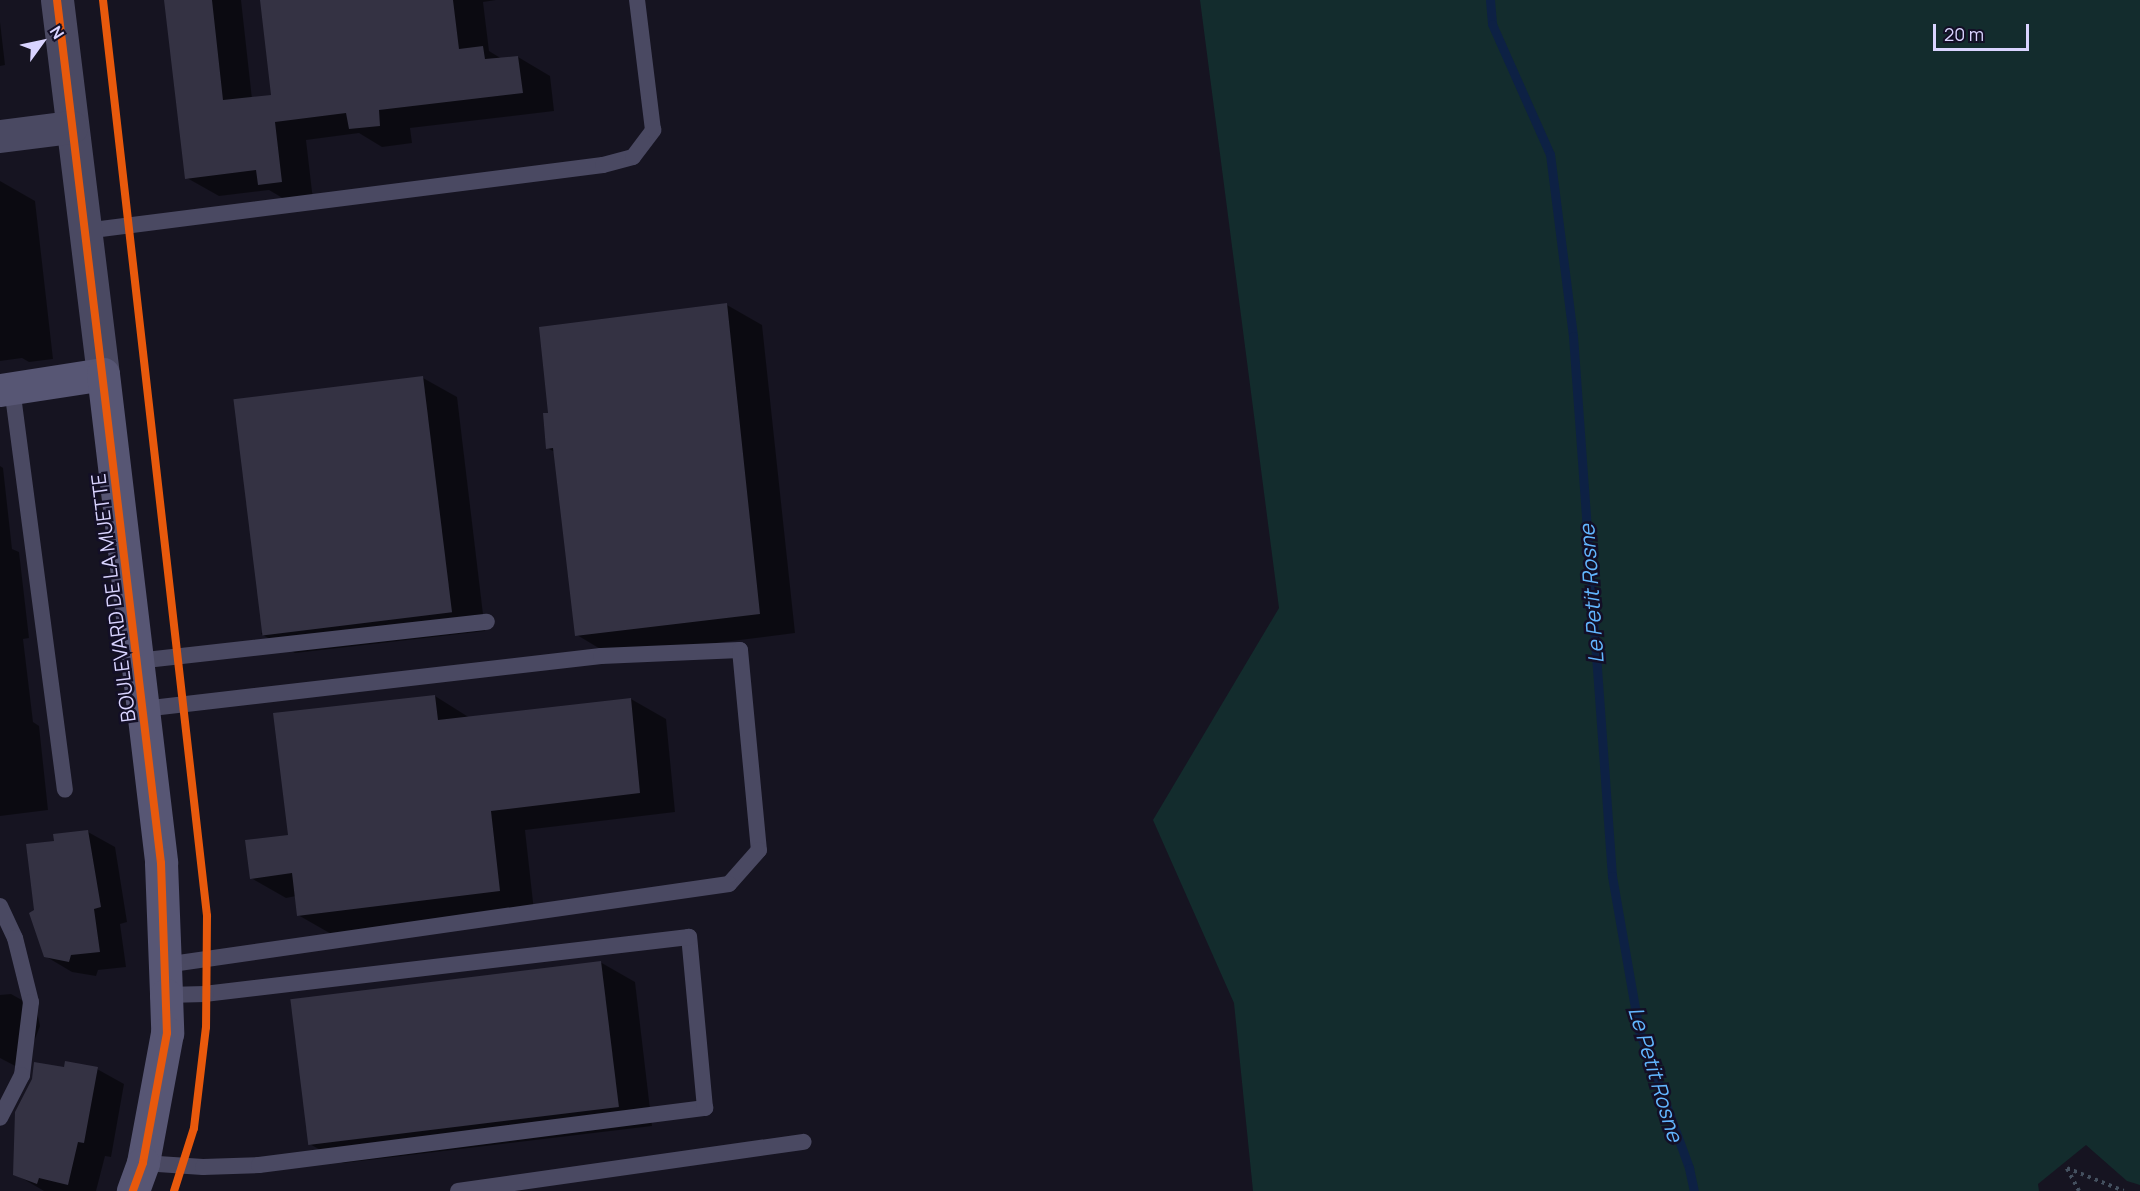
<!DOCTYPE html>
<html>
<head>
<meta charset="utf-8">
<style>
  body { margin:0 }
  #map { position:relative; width:2140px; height:1191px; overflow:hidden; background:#161421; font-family:Manrope,sans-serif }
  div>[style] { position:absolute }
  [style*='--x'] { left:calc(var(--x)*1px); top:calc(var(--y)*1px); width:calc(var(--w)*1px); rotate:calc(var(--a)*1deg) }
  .green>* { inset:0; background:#132c2d }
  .shadow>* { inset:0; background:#0007 }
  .stream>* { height:9px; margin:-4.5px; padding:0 4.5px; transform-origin:4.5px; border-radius:4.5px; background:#0d2144 }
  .building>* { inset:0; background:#343243; transform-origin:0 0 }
  .path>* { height:4px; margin-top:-2px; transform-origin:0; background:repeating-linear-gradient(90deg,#44505f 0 3px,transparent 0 7.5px) }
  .lane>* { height:16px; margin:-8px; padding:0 8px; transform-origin:8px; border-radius:8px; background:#4a4962 }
  .street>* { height:33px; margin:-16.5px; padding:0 16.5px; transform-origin:16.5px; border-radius:16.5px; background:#4a4962 }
  .secondary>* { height:33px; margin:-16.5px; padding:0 16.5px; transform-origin:16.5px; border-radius:16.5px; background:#575674 }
  .cycleway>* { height:8px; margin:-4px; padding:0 4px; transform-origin:4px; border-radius:4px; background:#e8590c }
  span { translate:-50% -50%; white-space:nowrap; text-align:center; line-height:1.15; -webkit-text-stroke:5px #130f26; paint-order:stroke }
  .street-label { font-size:20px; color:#d9d4ff }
  .water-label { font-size:21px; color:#62b6ff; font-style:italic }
  .north { position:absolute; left:12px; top:12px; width:60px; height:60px; -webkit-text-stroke:4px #130f26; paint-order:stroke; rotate:57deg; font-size:16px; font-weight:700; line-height:24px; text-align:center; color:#d9d4ff }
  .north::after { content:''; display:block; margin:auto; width:21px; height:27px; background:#d9d4ff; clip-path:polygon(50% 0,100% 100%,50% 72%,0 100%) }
  .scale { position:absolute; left:1933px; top:24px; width:96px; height:27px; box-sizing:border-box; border:3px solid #d9d4ff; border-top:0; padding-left:8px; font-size:18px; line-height:21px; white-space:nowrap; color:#d9d4ff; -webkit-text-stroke:4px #130f26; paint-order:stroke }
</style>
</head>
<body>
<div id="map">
  <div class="green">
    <div style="clip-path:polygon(1200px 0,2140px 0,2140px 1185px,2127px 1181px,2086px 1145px,2038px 1184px,2039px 1191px,1253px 1191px,1234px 1003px,1153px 820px,1279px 608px)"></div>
  </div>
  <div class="shadow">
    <div style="clip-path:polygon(165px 0,241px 0,252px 99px,273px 97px,261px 0,496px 0,483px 2px,489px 51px,502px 59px,518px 57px,550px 76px,554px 111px,410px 128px,412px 143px,382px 147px,359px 133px,306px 140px,313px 200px,291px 203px,269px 190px,219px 196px,187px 178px)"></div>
    <div style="clip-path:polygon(0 22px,5px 65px,0 66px)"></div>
    <div style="clip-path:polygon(0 181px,35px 201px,53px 359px,29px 362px,22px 358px,0 361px)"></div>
    <div style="clip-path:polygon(727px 305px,762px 325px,795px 633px,612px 656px,577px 635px,555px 452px,547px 448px,550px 414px)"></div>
    <div style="clip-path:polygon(423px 378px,457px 397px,485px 631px,295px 653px,261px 634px)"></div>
    <div style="clip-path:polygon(0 466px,3px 468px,12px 549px,19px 552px,29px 638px,23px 639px,33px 722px,39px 726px,48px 810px,0 816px)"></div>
    <div style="clip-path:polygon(435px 696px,470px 718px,631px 699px,666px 719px,675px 812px,525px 830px,534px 911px,333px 935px,298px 915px,296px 896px,286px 898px,251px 878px,289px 836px)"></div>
    <div style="clip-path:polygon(88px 832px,115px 847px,127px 922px,120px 924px,126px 967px,98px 970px,96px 976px,72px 972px,45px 956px,36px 911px,55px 842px)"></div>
    <div style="clip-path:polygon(600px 962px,635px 982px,652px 1126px,343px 1163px,308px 1143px)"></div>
    <div style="clip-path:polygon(11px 994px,36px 1008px,40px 1026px,23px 1070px,0 1058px,0 995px)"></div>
    <div style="clip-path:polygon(65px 1069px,97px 1069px,124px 1084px,111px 1157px,105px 1156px,96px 1191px,44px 1191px,15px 1174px)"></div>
  </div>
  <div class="stream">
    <div style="--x:1490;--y:0;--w:24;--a:85"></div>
    <div style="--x:1492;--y:24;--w:142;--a:66"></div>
    <div style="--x:1550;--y:154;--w:183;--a:82.8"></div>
    <div style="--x:1573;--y:336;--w:541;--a:85.87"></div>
    <div style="--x:1612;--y:876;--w:157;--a:80.1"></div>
    <div style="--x:1639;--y:1031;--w:146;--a:69.9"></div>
    <div style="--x:1689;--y:1168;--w:24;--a:78"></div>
  </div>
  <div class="building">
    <div style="clip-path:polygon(164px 0,212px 0,223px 100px,271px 95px,260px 0,453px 0,459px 49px,483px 46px,485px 59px,518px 56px,523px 93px,379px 110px,380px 126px,349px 129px,346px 113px,275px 122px,282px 182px,258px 185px,256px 170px,185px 179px)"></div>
    <div style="clip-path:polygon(727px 303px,760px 614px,575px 636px,553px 448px,546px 449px,543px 413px,548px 413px,539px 327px)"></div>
    <div style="left:423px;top:376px;width:238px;height:191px;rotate:83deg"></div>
    <div style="clip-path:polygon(435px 695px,438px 720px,631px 698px,640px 793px,491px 811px,500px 891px,297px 916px,292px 873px,250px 879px,245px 840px,288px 835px,273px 713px)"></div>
    <div style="clip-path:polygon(88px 830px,101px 907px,94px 909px,100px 952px,71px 955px,69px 962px,44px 957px,29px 913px,34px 910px,26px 844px,54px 841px,53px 834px)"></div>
    <div style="left:601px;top:961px;width:147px;height:313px;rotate:83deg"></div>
    <div style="clip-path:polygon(65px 1061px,98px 1067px,84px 1143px,78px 1142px,68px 1185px,39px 1178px,37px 1184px,13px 1175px,15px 1112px,32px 1079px,34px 1062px,64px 1067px)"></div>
  </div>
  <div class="path">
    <div style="--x:2079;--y:1191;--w:26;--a:-118"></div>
    <div style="--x:2067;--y:1168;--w:61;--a:22"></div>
  </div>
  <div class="lane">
    <div style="--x:85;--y:231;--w:522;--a:-7.26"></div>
    <div style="--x:603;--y:165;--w:31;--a:-15"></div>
    <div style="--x:633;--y:157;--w:34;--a:-53"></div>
    <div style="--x:653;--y:130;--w:131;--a:-97"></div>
    <div style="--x:12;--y:388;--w:405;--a:82.5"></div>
    <div style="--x:137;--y:661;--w:352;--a:-6.4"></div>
    <div style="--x:143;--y:709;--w:461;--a:-6.6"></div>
    <div style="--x:601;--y:656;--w:139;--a:-2.5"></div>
    <div style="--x:740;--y:650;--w:201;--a:84.6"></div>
    <div style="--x:759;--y:850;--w:45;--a:131.4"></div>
    <div style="--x:729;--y:884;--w:570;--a:171.83"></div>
    <div style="--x:0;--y:906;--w:35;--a:65"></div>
    <div style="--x:15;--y:938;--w:66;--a:76"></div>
    <div style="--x:31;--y:1002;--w:74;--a:97"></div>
    <div style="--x:22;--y:1075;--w:48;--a:117.1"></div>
    <div style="--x:143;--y:1163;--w:60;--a:3.8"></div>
    <div style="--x:203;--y:1167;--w:56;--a:-2"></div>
    <div style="--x:259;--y:1165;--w:450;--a:-7.3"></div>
    <div style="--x:705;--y:1108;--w:172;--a:-95.3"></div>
    <div style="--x:689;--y:937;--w:486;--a:173.3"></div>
    <div style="--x:206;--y:994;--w:40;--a:178.6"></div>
    <div style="--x:458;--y:1191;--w:349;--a:-8.1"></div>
  </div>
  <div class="street">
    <div style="--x:57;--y:0;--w:377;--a:83"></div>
    <div style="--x:0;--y:136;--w:72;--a:-7.2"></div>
  </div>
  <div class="secondary">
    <div style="--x:0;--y:390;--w:104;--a:-8.8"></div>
    <div style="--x:103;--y:374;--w:492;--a:83.2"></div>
    <div style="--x:161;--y:863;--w:132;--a:87.8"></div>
    <div style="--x:166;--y:995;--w:38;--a:88"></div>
    <div style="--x:167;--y:1033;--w:132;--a:100.5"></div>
    <div style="--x:143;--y:1163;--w:30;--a:110"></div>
  </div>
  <div class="cycleway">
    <div style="--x:57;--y:0;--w:869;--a:83.13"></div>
    <div style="--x:161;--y:863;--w:170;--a:88"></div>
    <div style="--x:167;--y:1033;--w:132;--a:100.5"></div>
    <div style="--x:143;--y:1163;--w:30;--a:110"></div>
    <div style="--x:103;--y:0;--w:922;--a:83.52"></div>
    <div style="--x:207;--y:916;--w:111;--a:90.5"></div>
    <div style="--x:206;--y:1027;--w:102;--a:96.8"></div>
    <div style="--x:194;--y:1128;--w:66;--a:107.6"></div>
  </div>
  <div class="street-label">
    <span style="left:113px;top:598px;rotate:-97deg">BOULEVARD DE LA MUETTE</span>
  </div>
  <div class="water-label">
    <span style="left:1591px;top:594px;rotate:-94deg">Le Petit Rosne</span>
    <span style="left:1656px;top:1074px;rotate:73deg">Le Petit Rosne</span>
  </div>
  <div class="north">N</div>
  <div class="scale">20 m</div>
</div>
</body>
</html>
